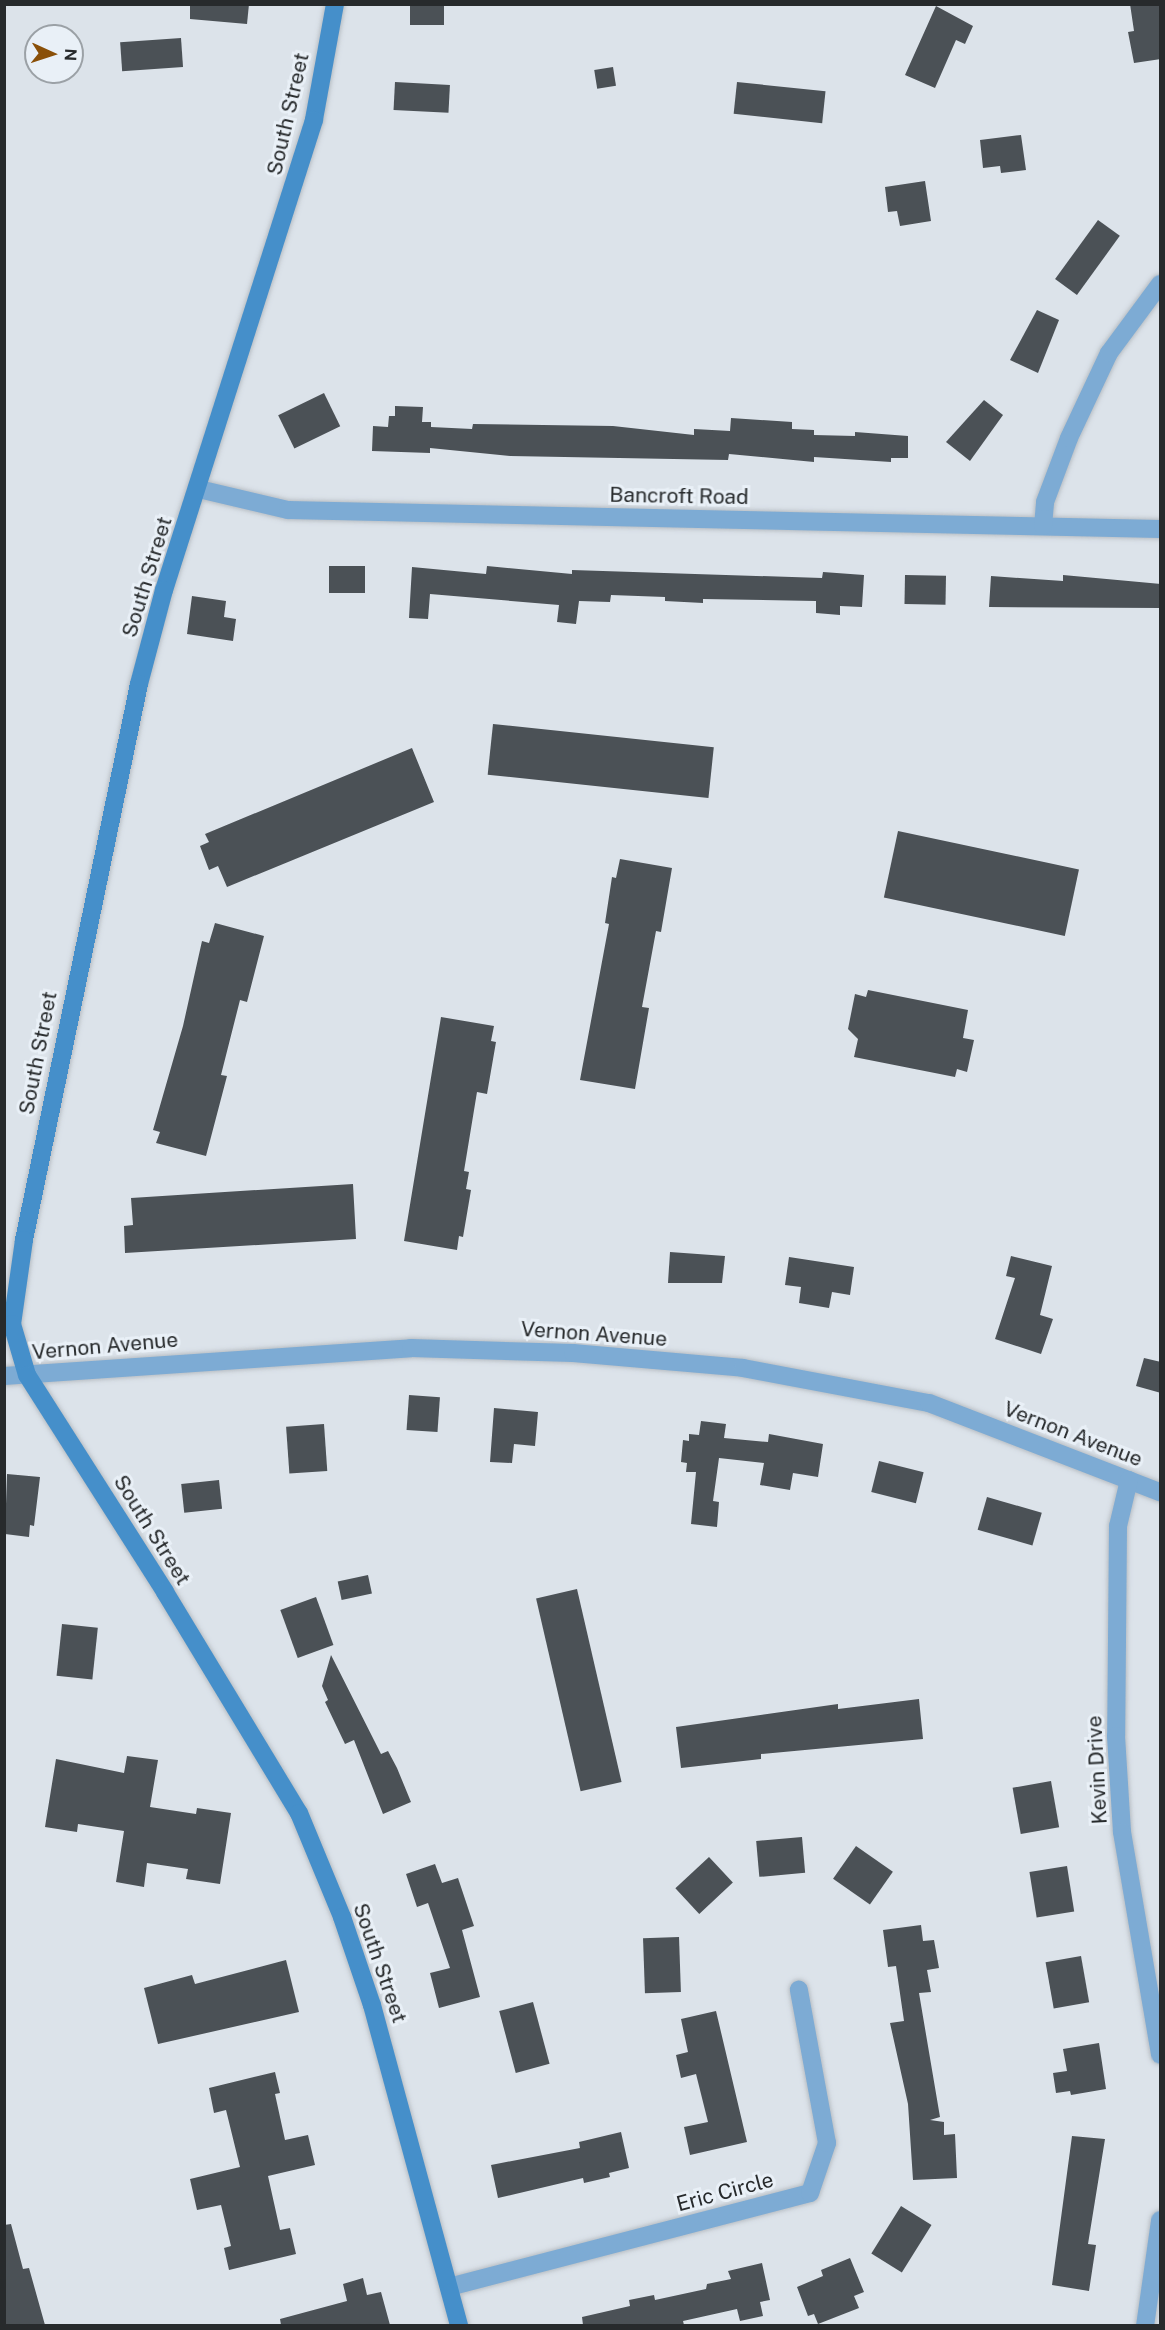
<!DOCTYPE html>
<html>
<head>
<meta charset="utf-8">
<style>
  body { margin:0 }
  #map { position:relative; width:1165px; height:2330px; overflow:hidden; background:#dce3ea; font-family:"Public Sans",sans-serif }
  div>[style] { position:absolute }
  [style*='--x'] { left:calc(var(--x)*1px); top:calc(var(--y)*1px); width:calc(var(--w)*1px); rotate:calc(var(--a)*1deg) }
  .building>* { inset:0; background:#4b5156; transform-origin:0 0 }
  .roads { filter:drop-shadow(0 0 2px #b8bec4) drop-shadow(0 0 2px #b8bec4) }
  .street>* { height:18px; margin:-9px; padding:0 9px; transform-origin:9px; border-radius:9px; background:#7dabd4 }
  .secondary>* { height:18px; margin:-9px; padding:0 9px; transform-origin:9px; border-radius:9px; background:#458fca }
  span { translate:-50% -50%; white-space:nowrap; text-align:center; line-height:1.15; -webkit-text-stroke:6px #e9f0f7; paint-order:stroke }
  .street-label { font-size:21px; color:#272a2c }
  .frame { position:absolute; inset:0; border:6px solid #272a2c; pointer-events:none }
  .north { position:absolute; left:24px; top:24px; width:60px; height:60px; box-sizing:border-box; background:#e9f0f7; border:2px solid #9ba1a6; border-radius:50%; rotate:93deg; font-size:16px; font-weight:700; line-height:24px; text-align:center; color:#272a2c }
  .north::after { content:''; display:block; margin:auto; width:21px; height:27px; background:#8a5009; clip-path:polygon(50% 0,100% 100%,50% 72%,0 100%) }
</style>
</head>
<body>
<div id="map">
  <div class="building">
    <div style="clip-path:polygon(190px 4px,249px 4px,247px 24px,190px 19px)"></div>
    <div style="left:410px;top:4px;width:34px;height:21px"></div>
    <div style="clip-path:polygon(1130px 4px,1161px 4px,1161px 59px,1134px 63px,1128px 32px,1134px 31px)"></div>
    <div style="clip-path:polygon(936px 6px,973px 26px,965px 44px,956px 40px,935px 88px,905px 75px)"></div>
    <div style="left:181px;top:38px;width:29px;height:61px;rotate:86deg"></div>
    <div style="left:613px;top:67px;width:19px;height:19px;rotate:81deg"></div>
    <div style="left:395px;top:82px;width:55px;height:28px;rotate:3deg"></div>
    <div style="left:737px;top:82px;width:89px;height:32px;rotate:6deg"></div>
    <div style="clip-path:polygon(1021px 135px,1026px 170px,1001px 173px,1000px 166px,983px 168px,980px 140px)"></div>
    <div style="clip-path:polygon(925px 181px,931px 221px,900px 226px,897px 211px,888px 212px,885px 187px)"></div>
    <div style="left:1098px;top:220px;width:27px;height:73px;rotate:36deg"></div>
    <div style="clip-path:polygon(1037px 310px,1059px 320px,1038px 373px,1010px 360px)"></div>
    <div style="left:324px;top:393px;width:37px;height:51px;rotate:64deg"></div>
    <div style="clip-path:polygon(984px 400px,1003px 415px,970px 461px,946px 442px)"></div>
    <div style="clip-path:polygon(395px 406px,423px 407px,422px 422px,431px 422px,431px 427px,472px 429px,473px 424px,613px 426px,694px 435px,694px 429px,730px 431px,731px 418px,792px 422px,792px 429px,814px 430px,814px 435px,855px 436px,855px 432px,908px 436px,908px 458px,891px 458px,891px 462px,814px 457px,814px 462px,729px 454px,728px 460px,510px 456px,430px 448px,430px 453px,372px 451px,373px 426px,388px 427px,389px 416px,395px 416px)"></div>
    <div style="left:329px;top:566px;width:36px;height:27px"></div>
    <div style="clip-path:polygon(487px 566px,572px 574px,572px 570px,822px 578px,823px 572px,864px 575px,862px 607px,840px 606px,840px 615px,816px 613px,816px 601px,703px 599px,703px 603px,665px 601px,665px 597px,611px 595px,610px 602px,579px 601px,576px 624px,557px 622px,559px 605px,430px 594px,428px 619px,409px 618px,412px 567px,486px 574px)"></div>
    <div style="left:905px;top:575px;width:41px;height:29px;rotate:1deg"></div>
    <div style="clip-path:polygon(1063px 575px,1161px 584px,1161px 608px,989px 607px,991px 576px,1063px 581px)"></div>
    <div style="clip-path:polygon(192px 596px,226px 601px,224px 617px,236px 619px,233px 641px,187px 634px)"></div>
    <div style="left:493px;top:724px;width:222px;height:51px;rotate:6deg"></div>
    <div style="clip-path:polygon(412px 748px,434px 802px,227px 887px,218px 866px,209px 870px,200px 846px,209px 842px,205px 834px)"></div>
    <div style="left:898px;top:831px;width:185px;height:68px;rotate:12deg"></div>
    <div style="clip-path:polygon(620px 859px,672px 868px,661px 932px,656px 931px,642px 1007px,649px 1008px,635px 1089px,580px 1080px,609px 924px,605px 923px,612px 877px,616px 878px)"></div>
    <div style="clip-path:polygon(215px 923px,264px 936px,247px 1002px,240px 1000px,221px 1075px,227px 1076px,206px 1156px,156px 1143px,160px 1132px,153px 1130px,183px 1026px,202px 941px,209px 943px)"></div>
    <div style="clip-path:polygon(868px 990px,968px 1010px,963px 1038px,974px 1040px,967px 1072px,957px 1069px,955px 1077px,854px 1057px,858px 1039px,848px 1029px,855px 994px,866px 997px)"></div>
    <div style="clip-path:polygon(441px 1017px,494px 1026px,491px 1041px,496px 1042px,487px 1094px,477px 1092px,464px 1171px,469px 1172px,466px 1189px,471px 1190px,463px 1237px,459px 1236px,457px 1250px,404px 1241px)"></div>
    <div style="clip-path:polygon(353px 1184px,356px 1239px,125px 1253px,124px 1226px,133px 1225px,131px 1198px)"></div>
    <div style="clip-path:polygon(670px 1252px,725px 1256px,722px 1283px,668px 1283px)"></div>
    <div style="clip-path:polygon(1011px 1256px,1052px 1266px,1040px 1315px,1053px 1319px,1041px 1354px,995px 1339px,1015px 1278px,1006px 1276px)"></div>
    <div style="clip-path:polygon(789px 1257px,854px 1267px,850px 1295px,832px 1292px,829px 1308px,799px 1303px,801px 1287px,785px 1285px)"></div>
    <div style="clip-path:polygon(1144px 1358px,1161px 1362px,1161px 1393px,1136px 1386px)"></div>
    <div style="left:409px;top:1395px;width:31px;height:35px;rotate:4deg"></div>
    <div style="clip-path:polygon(494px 1408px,538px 1412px,535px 1446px,514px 1444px,512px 1463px,490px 1462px)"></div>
    <div style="clip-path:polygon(701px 1421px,726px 1424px,724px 1438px,768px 1442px,769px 1434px,823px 1444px,818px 1477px,793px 1473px,790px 1490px,760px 1485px,764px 1463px,719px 1458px,713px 1501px,719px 1502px,717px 1527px,691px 1524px,696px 1472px,686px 1472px,687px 1463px,681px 1462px,683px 1440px,689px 1441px,689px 1434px,699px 1435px)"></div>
    <div style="left:324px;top:1424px;width:47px;height:38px;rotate:86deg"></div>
    <div style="left:879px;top:1461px;width:46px;height:32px;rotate:14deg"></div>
    <div style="clip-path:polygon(7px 1474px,40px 1477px,34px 1526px,30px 1525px,29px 1537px,5px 1534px)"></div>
    <div style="left:219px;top:1480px;width:29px;height:38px;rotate:84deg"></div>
    <div style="left:987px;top:1497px;width:57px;height:34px;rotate:16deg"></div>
    <div style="left:368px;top:1575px;width:19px;height:31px;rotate:78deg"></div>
    <div style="left:577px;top:1589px;width:198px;height:42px;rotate:77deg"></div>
    <div style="left:316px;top:1597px;width:51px;height:38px;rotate:70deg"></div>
    <div style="left:62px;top:1624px;width:36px;height:52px;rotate:6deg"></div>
    <div style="clip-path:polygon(331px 1655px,381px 1754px,388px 1751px,397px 1768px,411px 1802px,383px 1814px,354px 1740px,345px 1744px,325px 1702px,328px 1700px,322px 1686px)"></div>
    <div style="clip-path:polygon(919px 1699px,923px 1739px,761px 1754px,761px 1759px,681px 1768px,676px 1727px,838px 1704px,838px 1709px)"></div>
    <div style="clip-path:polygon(127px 1756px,158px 1760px,150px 1807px,196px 1814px,197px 1808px,231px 1813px,220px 1884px,186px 1879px,188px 1869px,147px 1863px,144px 1887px,116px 1882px,124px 1831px,78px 1824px,77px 1832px,45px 1827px,56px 1759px,124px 1773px)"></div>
    <div style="left:1051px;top:1781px;width:47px;height:39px;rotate:80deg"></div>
    <div style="left:802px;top:1837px;width:36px;height:46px;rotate:85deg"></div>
    <div style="left:856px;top:1846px;width:45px;height:40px;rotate:35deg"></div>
    <div style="left:709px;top:1857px;width:35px;height:46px;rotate:47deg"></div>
    <div style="clip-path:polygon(435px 1864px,442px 1883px,458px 1878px,474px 1926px,462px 1930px,480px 1997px,439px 2008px,430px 1973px,450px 1968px,428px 1903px,417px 1907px,406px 1874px)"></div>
    <div style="left:1067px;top:1866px;width:46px;height:38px;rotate:81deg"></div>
    <div style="clip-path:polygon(921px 1925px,923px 1941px,934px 1940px,939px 1968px,927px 1970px,931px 1992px,919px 1993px,940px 2117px,930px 2120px,944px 2122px,944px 2135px,955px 2134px,957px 2178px,913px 2180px,908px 2104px,890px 2023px,904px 2021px,896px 1966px,888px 1967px,883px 1930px)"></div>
    <div style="left:679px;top:1937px;width:55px;height:36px;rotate:88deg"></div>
    <div style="left:1081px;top:1956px;width:47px;height:36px;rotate:80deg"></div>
    <div style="clip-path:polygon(286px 1960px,299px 2012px,158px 2044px,144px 1988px,192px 1975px,195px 1984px)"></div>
    <div style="left:533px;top:2002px;width:64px;height:35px;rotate:75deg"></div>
    <div style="clip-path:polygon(716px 2011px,747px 2142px,690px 2155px,684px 2127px,708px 2122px,696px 2074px,681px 2078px,676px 2055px,688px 2052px,681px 2019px)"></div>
    <div style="clip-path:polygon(1099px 2043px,1106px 2089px,1071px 2095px,1070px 2091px,1056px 2093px,1053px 2073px,1067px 2071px,1063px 2049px)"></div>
    <div style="clip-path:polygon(275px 2072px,280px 2093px,275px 2094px,285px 2140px,308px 2135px,315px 2165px,268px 2176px,280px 2230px,290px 2228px,296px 2254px,229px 2270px,224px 2248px,231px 2246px,221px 2205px,197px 2210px,190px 2179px,240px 2167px,226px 2110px,214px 2113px,209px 2088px)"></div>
    <div style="clip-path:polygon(621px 2132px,629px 2168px,609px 2173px,610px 2177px,584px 2183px,583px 2178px,498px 2198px,491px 2165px,580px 2148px,579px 2142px)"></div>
    <div style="clip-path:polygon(1072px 2136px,1105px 2139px,1088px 2244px,1096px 2245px,1089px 2291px,1052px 2285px)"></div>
    <div style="left:901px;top:2206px;width:36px;height:56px;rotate:32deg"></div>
    <div style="clip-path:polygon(11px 2224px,23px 2269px,29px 2268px,45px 2325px,4px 2325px,4px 2225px)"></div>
    <div style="clip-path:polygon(850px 2258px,864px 2292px,854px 2296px,859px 2308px,818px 2324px,814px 2314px,808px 2316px,797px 2287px,823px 2276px,821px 2270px)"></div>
    <div style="clip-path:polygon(762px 2263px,770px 2300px,760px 2302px,763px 2316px,740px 2321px,737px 2309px,683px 2321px,684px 2325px,583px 2325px,582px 2317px,630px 2306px,629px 2300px,654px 2295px,655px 2300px,706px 2289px,707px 2284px,731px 2279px,728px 2271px)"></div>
    <div style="clip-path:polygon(363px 2278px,367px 2295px,381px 2292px,390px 2325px,281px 2325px,280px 2319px,347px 2301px,343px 2284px)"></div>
  </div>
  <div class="roads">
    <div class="street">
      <div style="--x:199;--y:489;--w:91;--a:13.3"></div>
      <div style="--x:288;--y:510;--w:872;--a:1.25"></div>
      <div style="--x:1043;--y:526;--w:24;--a:-85"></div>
      <div style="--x:1045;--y:502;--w:68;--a:-69.4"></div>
      <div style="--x:1069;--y:438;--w:94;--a:-64.8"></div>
      <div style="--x:1109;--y:353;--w:86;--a:-53.5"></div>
      <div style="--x:4;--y:1376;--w:408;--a:-3.9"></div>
      <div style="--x:411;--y:1348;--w:162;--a:1.8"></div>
      <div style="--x:573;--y:1353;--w:171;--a:5"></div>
      <div style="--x:743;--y:1368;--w:189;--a:10.7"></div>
      <div style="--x:929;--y:1403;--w:248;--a:21.1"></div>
      <div style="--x:1129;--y:1480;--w:47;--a:103.4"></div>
      <div style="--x:1118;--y:1526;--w:210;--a:90.5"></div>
      <div style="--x:1116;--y:1736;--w:96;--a:86.4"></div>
      <div style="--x:1122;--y:1832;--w:226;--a:80.3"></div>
      <div style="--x:449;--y:2287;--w:373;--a:-14.6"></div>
      <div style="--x:810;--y:2193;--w:53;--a:-71.2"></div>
      <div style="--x:827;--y:2143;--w:156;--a:-100.4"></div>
      <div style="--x:1145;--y:2326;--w:107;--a:-81.9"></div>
    </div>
    <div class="secondary">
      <div style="--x:335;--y:4;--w:118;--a:100.3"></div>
      <div style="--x:314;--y:120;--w:493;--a:107.7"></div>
      <div style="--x:164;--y:590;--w:97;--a:104.9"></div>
      <div style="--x:139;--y:684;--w:568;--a:101.69"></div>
      <div style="--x:24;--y:1240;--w:85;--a:98.1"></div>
      <div style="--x:12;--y:1324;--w:53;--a:73.6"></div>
      <div style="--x:27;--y:1375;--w:257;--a:57.5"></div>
      <div style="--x:165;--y:1592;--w:258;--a:58.8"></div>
      <div style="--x:299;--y:1813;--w:113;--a:67.5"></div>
      <div style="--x:342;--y:1917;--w:93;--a:71.2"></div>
      <div style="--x:372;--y:2005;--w:333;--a:74.8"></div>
    </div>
  </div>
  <div class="street-label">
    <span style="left:288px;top:114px;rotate:-77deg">South Street</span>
    <span style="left:679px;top:496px;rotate:1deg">Bancroft Road</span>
    <span style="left:147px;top:577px;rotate:-73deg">South Street</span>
    <span style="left:38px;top:1053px;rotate:-79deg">South Street</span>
    <span style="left:594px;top:1334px;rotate:4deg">Vernon Avenue</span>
    <span style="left:105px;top:1346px;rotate:-5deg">Vernon Avenue</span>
    <span style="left:1073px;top:1434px;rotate:21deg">Vernon Avenue</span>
    <span style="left:152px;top:1530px;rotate:58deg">South Street</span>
    <span style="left:1097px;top:1770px;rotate:-93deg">Kevin Drive</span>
    <span style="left:380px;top:1963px;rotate:71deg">South Street</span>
    <span style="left:725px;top:2192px;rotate:-15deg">Eric Circle</span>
  </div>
  <div class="frame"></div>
  <div class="north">N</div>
</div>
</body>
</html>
